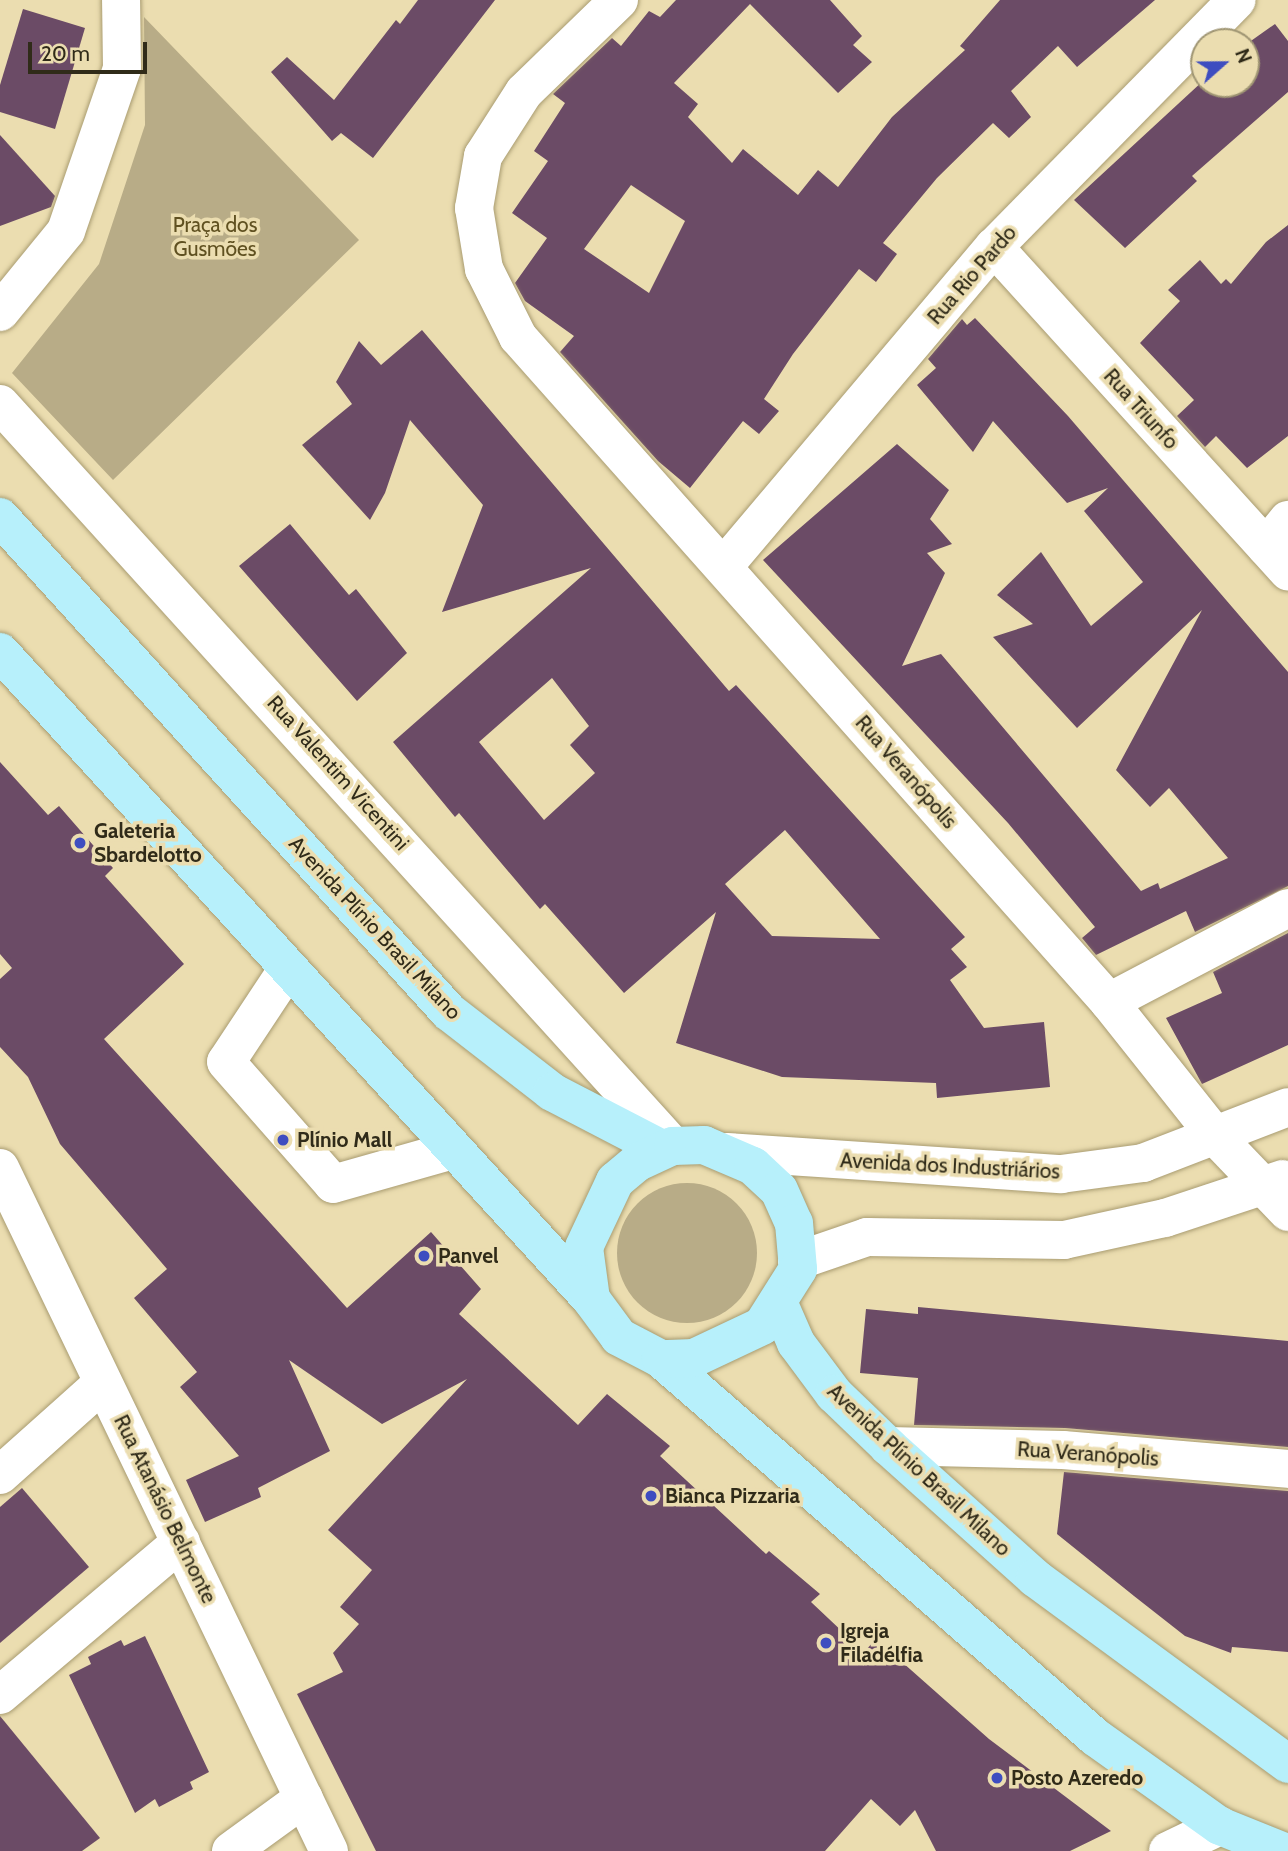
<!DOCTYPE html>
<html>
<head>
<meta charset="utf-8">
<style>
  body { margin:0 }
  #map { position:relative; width:1288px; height:1851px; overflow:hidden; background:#ebddb0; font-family:Cabin,sans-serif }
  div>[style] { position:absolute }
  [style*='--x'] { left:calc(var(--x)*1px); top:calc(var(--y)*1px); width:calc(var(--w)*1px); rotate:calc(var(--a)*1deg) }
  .green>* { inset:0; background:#b8ac87 }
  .round { border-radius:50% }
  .building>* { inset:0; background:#6b4b66 }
  .roads { filter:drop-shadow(0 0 2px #a99c71) drop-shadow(0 0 2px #a99c71) }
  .minor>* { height:38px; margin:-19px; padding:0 19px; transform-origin:19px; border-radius:19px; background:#fff }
  .major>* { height:38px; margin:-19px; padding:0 19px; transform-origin:19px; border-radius:19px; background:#b7f0fb }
  .dots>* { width:19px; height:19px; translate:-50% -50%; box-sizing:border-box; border:4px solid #ebddb0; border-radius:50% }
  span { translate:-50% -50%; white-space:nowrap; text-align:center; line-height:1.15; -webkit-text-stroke:7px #ebddb0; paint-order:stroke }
  .park-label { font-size:21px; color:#605121 }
  .street-label { font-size:21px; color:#302b19 }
  .poi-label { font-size:21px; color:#302b19; font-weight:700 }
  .left { translate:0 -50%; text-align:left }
  .north { position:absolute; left:1190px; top:28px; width:70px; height:70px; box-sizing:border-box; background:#ebddb0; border:2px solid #a09674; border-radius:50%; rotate:69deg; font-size:19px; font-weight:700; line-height:28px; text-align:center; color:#302b19 }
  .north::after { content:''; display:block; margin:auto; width:24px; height:32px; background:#3e4dc0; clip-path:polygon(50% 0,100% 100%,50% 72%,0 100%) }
  .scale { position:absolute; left:28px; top:42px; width:119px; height:32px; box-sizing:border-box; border:4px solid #302b19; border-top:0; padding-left:9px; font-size:21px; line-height:24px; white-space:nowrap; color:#302b19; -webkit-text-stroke:5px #ebddb0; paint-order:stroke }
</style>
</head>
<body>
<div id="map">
  <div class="green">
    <div style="clip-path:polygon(144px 17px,359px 240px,113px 480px,12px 373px,99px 264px,145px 125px)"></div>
    <div class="round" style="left:617px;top:1183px;width:140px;height:140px"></div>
  </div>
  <div class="building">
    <div style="clip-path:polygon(418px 0,495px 0,373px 158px,341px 133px,332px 141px,271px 72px,287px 57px,334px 100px,396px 20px,400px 24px)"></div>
    <div style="clip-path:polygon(evenodd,676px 0,830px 0,862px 36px,853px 45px,872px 62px,838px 93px,750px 4px,674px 83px,698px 104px,688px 117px,732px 163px,743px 149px,798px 195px,818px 170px,838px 187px,892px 117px,965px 50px,960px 46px,1000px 0,1155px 0,1077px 67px,1058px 46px,1011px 91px,1031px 117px,1009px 138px,993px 123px,937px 178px,883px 243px,897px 254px,876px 282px,859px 269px,793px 354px,764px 399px,779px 411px,759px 434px,743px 421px,690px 488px,658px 461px,560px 352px,574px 336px,525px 301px,515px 283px,547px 238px,512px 213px,548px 161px,534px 151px,565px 103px,553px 94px,612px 38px,621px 46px,649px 11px,660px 17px,676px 0,631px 185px,685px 221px,649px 293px,584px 249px,631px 185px)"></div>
    <div style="clip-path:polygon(23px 9px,85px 28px,55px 129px,0 112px,0 85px)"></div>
    <div style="clip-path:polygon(1275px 24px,1288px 41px,1288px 92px,1192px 176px,1197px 181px,1125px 248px,1074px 200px,1204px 80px,1246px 84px,1248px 43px)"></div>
    <div style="clip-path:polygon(0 135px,55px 196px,51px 207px,0 226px)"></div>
    <div style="clip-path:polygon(1288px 225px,1288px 436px,1247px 468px,1216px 436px,1205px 447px,1177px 416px,1194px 400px,1140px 343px,1180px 301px,1168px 290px,1200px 260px,1221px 284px,1226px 279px,1231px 284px,1266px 242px)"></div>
    <div style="clip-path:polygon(975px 318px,1068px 416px,1288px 672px,1288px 886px,1195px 932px,1186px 911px,1096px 955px,1082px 938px,1095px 927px,1008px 823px,763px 560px,897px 444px,949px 490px,930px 519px,952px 544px,927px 553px,945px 573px,902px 666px,941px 654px,1141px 891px,1158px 883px,1160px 889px,1228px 858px,1169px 788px,1150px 807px,1116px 770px,1202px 610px,1077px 728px,993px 637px,1033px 624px,997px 595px,1041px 552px,1091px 626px,1143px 582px,1084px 511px,1108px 488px,1067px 503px,993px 421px,973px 452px,917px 385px,936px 368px,928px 359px,962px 319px,967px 325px)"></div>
    <div style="clip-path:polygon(evenodd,422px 330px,729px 691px,736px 685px,965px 937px,951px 949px,967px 967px,950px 980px,984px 1028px,1044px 1022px,1050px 1087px,937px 1098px,936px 1083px,782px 1077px,676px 1043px,716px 912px,624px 993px,545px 904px,540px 909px,459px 813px,455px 817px,393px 742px,591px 568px,442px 612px,483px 505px,410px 420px,385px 493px,370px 520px,302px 445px,352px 404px,336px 382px,359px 341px,381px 365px,422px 330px,552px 678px,589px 726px,570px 745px,595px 773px,544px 820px,479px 742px,552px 678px,422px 330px,785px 830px,880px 939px,772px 936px,725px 884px,785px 830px)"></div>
    <div style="clip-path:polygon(290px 524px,349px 595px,356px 589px,407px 653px,357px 701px,239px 566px)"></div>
    <div style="clip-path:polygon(0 762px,48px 815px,59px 806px,113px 868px,105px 876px,184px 964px,104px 1039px,347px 1308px,431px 1232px,481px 1289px,459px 1314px,578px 1425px,607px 1394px,670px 1446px,660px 1456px,766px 1554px,769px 1551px,820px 1594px,811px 1602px,864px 1652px,876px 1639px,989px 1739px,1111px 1831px,1070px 1851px,936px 1851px,915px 1810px,900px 1826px,871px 1799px,825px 1851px,376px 1851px,297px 1694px,343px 1672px,333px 1653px,359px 1624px,340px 1607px,372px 1570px,328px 1530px,467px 1379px,382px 1424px,289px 1360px,330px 1451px,258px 1488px,261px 1497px,205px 1522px,186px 1480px,239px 1456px,180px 1387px,197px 1372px,134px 1298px,167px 1269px,60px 1144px,28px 1077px,0 1047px,0 979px,12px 968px,0 954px)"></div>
    <div style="clip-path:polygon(1288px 933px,1288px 1045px,1202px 1084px,1166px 1018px,1222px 993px,1213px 972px)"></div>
    <div style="clip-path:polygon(918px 1307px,1288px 1341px,1288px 1447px,1065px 1428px,914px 1425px,918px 1378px,860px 1373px,866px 1309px,918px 1314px)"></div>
    <div style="clip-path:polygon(1064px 1472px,1288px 1491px,1288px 1652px,1232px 1647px,1231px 1653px,1185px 1636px,1134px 1596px,1057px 1534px)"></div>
    <div style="clip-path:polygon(22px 1488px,89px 1567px,0 1643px,0 1507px)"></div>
    <div style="clip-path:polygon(145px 1636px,209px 1772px,190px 1782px,193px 1789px,159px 1807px,155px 1799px,135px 1813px,69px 1675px,91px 1664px,88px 1657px,121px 1640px,124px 1646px)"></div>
    <div style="clip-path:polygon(0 1716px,100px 1838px,82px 1851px,0 1851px)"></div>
  </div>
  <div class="roads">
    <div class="minor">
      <div style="--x:619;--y:0;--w:132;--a:135.9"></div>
      <div style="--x:524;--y:92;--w:76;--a:122.6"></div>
      <div style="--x:483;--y:156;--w:53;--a:99.8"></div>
      <div style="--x:474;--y:208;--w:62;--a:80.7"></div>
      <div style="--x:484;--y:269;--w:76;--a:63.4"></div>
      <div style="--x:518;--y:337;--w:890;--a:48.37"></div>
      <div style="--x:1109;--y:1002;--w:175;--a:51.5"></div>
      <div style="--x:1218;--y:1139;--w:101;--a:46.2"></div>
      <div style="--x:994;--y:247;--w:438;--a:47.8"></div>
      <div style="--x:0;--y:312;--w:104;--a:-50.8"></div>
      <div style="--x:66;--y:231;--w:172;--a:-71"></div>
      <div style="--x:122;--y:68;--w:68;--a:-90.8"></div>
      <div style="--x:0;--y:404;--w:1002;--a:47.79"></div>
      <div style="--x:1266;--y:547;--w:35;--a:-51"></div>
      <div style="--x:724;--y:566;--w:418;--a:-49.8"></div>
      <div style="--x:994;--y:247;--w:346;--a:-45.5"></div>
      <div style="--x:287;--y:970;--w:110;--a:123.5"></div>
      <div style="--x:226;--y:1062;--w:162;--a:48.7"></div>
      <div style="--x:333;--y:1184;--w:122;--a:-15.8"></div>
      <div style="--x:1109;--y:1002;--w:202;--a:-27.7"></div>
      <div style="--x:727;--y:1152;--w:335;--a:3.8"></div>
      <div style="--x:1061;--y:1174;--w:83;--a:-7.6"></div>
      <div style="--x:1143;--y:1163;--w:155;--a:-21.1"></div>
      <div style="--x:0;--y:1168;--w:758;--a:64.28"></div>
      <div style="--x:797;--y:1261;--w:74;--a:-18.9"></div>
      <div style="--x:867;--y:1237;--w:197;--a:0.9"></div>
      <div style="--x:1064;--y:1240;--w:103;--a:-12.3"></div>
      <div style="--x:1165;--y:1218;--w:124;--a:-18.3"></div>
      <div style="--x:888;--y:1446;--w:175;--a:1.3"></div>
      <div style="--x:1063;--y:1450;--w:226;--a:4.8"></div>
      <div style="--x:0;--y:1475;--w:138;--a:-41.8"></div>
      <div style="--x:0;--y:1695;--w:237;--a:-40.2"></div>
      <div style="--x:231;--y:1851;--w:90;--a:-36"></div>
      <div style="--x:1168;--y:1851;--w:58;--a:-25.7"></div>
    </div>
    <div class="major">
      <div style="--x:0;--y:517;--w:668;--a:47.79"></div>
      <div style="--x:449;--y:1012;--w:130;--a:37.8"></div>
      <div style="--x:552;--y:1092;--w:124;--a:27.4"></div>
      <div style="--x:0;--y:652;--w:876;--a:47.59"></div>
      <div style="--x:591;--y:1299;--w:47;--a:53.6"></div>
      <div style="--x:619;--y:1337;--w:47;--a:27.6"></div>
      <div style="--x:661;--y:1359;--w:576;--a:41.05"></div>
      <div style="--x:1095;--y:1737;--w:153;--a:35.5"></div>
      <div style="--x:1220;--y:1826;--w:67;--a:22"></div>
      <div style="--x:591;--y:1299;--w:52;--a:-97.7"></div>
      <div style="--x:584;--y:1247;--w:73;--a:-64.8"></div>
      <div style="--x:615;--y:1181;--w:30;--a:-40"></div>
      <div style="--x:638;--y:1162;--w:38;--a:-25"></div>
      <div style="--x:673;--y:1146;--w:31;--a:-2"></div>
      <div style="--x:704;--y:1145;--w:53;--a:23.2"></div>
      <div style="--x:753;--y:1166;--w:35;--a:43"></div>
      <div style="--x:779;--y:1190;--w:36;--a:66"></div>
      <div style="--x:794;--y:1223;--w:46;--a:85"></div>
      <div style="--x:798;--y:1269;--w:67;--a:122.3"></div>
      <div style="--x:762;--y:1326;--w:75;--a:154.8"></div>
      <div style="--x:694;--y:1358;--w:33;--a:178"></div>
      <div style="--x:779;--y:1304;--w:43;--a:66.4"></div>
      <div style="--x:796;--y:1343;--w:64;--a:53.3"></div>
      <div style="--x:834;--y:1394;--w:75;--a:43.9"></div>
      <div style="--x:888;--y:1446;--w:198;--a:41.9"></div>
      <div style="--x:1035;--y:1578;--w:314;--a:36.3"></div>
    </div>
  </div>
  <div class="dots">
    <div style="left:80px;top:843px;background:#3e4dc0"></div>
    <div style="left:283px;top:1140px;background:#3e4dc0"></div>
    <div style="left:424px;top:1256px;background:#3e4dc0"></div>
    <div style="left:651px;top:1496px;background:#3e4dc0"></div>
    <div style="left:826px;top:1643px;background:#3e4dc0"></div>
    <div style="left:997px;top:1778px;background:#3e4dc0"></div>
  </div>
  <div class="park-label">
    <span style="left:215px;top:237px">Praça dos<br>Gusmões</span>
  </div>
  <div class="street-label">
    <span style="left:972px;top:275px;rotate:-49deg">Rua Rio Pardo</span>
    <span style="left:1141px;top:409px;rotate:48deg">Rua Triunfo</span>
    <span style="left:906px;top:772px;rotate:49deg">Rua Veranópolis</span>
    <span style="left:338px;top:773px;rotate:48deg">Rua Valentim Vicentini</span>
    <span style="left:375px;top:928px;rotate:47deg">Avenida Plínio Brasil Milano</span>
    <span style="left:950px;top:1166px;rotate:3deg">Avenida dos Industriários</span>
    <span style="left:1088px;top:1454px;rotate:4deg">Rua Veranópolis</span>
    <span style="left:919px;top:1470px;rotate:43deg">Avenida Plínio Brasil Milano</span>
    <span style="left:165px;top:1509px;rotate:64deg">Rua Atanásio Belmonte</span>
  </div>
  <div class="poi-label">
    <span class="left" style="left:94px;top:843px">Galeteria<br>Sbardelotto</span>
    <span class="left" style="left:297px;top:1140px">Plínio Mall</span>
    <span class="left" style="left:438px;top:1256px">Panvel</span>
    <span class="left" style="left:665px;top:1496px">Bianca Pizzaria</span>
    <span class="left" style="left:840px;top:1643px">Igreja<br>Filadélfia</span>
    <span class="left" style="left:1011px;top:1778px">Posto Azeredo</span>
  </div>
  <div class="north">N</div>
  <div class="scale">20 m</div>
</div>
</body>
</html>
